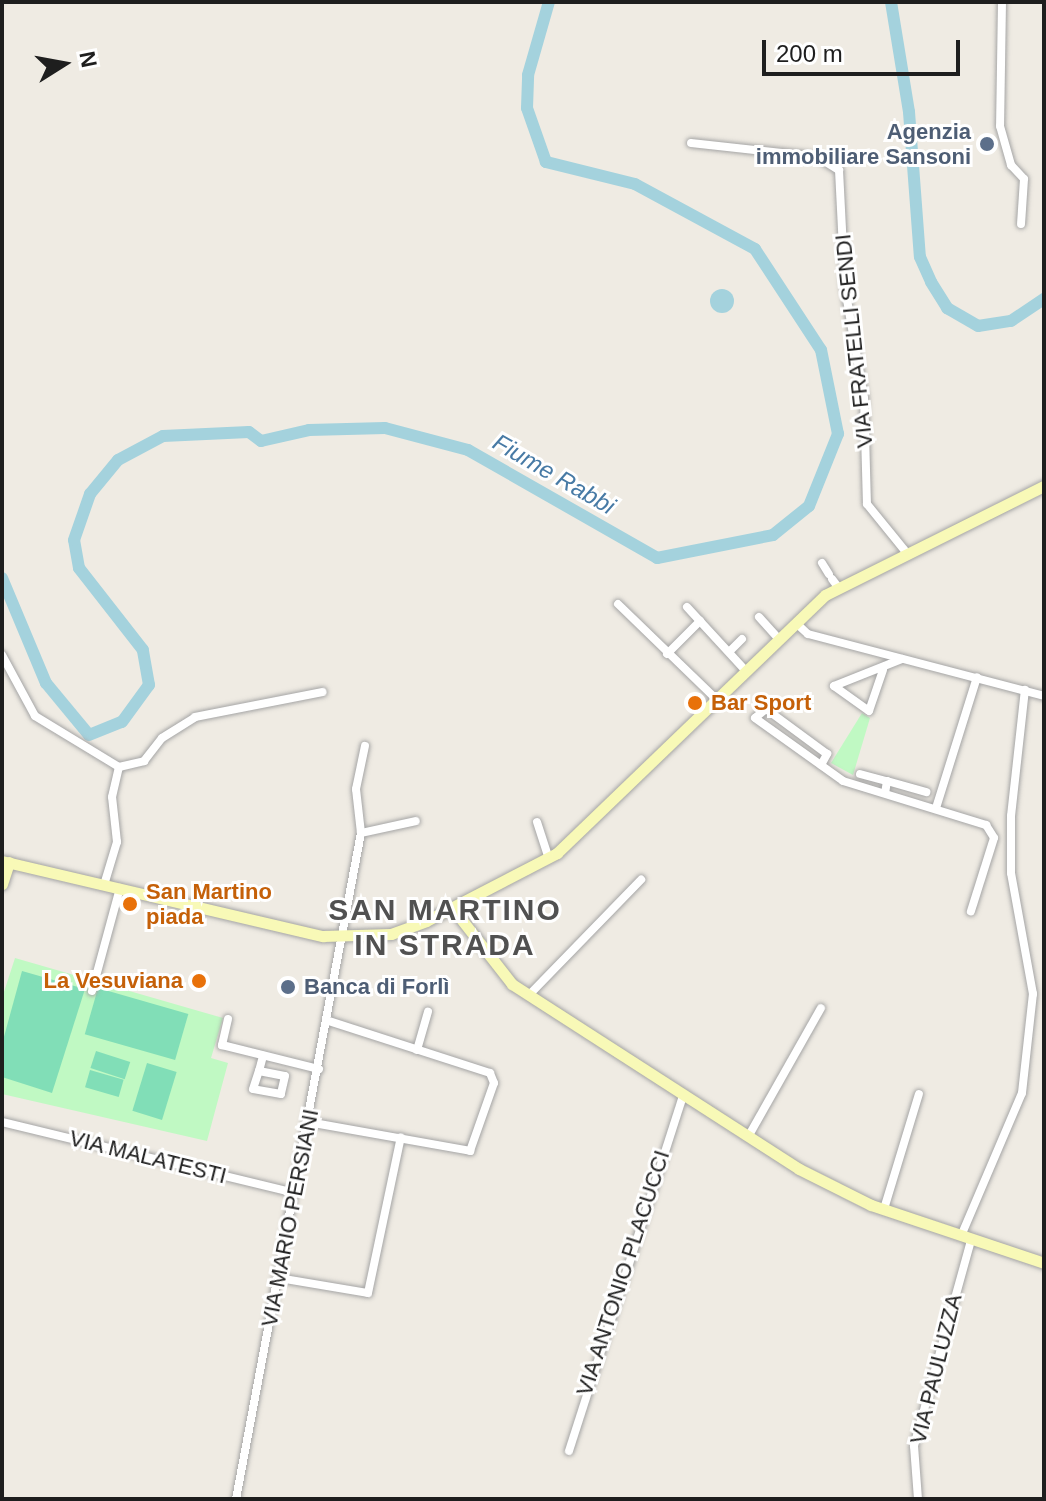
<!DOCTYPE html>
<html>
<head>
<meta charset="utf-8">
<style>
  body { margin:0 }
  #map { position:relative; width:1046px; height:1501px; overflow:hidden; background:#efebe3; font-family:Arial,sans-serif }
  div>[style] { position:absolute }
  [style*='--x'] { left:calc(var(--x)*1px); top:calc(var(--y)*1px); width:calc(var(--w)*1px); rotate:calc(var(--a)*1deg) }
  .park>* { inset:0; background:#c0f9c3 }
  .pitch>* { inset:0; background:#81deb7; transform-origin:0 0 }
  .water>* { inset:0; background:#a4d2dd }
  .round { border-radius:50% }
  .river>* { height:12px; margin:-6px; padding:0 6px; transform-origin:6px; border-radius:6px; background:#a4d2dd }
  .roads { filter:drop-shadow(0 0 2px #a5a5a5) drop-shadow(0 0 2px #a5a5a5) }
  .minor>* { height:8px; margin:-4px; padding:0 4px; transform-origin:4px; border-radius:4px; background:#fff }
  .secondary>* { height:11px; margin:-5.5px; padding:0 5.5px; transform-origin:5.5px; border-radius:5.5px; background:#f8f9b7 }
  .dots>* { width:22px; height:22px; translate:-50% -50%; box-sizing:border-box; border:4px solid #fff; border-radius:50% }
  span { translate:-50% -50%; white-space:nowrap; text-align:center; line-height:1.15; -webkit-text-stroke:6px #fff; paint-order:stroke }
  .service-label { font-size:22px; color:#4e5e75; font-weight:700 }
  .right { translate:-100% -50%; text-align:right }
  .left { translate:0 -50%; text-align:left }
  .street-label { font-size:22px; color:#1e1e1e }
  .food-label { font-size:22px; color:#c56008; font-weight:700 }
  .water-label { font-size:24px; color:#477aa5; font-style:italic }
  .district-label { font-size:30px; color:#515151; font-weight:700; letter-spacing:2px }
  .frame { position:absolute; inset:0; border:4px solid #1e1e1e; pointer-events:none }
  .north { position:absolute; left:24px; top:24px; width:80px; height:80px; -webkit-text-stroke:6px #fff; paint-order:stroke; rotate:79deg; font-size:22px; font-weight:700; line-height:32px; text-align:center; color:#1e1e1e }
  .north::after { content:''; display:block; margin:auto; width:28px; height:36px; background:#1e1e1e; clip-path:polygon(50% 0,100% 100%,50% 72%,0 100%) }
  .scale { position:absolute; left:762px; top:40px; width:198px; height:36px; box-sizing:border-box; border:4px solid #1e1e1e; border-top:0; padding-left:10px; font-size:24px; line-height:28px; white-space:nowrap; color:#1e1e1e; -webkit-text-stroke:6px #fff; paint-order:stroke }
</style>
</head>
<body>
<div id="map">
  <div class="park">
    <div style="clip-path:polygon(862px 713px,870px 718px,853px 775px,831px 763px)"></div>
    <div style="clip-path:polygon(15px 958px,223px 1018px,211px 1058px,228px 1063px,207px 1141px,2px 1094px,2px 998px)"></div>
  </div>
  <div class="pitch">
    <div style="clip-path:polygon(22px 971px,85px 989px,52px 1093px,2px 1077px,2px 1044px)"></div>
    <div style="left:98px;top:988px;width:94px;height:48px;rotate:16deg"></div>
    <div style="left:96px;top:1051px;width:36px;height:18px;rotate:18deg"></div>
    <div style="left:147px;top:1063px;width:31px;height:50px;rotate:17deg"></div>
    <div style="left:90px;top:1070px;width:35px;height:18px;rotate:16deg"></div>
  </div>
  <div class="water">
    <div class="round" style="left:710px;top:289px;width:24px;height:24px"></div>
  </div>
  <div class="river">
    <div style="--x:891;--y:2;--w:111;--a:80.7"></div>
    <div style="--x:909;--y:112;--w:145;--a:85.7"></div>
    <div style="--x:920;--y:257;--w:27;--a:66"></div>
    <div style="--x:931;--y:282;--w:31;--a:58"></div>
    <div style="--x:947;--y:308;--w:36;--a:30"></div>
    <div style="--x:978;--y:326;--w:33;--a:-9"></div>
    <div style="--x:1011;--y:321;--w:40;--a:-34"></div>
    <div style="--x:2;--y:578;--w:114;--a:67.3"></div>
    <div style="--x:46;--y:683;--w:67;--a:50.4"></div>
    <div style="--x:89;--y:735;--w:35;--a:-22"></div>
    <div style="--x:122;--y:722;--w:46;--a:-53.9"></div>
    <div style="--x:149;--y:685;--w:36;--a:-100"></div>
    <div style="--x:143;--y:650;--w:104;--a:-128"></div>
    <div style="--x:79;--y:568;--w:28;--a:-100"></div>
    <div style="--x:74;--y:540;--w:49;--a:-70.8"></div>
    <div style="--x:90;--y:494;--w:44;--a:-50.5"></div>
    <div style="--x:118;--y:460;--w:51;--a:-28.1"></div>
    <div style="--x:163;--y:436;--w:86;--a:-2.7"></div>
    <div style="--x:249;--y:432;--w:15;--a:37"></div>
    <div style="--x:261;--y:441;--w:49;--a:-12.9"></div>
    <div style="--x:309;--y:430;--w:76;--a:-1.5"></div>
    <div style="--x:385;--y:428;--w:86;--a:14.8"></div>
    <div style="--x:468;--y:450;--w:218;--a:29.7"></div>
    <div style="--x:657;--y:558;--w:118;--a:-11.2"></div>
    <div style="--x:773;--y:535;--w:46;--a:-38.9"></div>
    <div style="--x:809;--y:506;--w:78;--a:-68.1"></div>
    <div style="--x:838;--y:434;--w:86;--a:-101.4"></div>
    <div style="--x:821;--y:350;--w:121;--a:-123.2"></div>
    <div style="--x:755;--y:249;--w:136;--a:-151.6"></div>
    <div style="--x:635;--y:184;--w:92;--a:-166.1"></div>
    <div style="--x:546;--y:162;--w:57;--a:-109.4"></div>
    <div style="--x:527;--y:108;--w:33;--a:-88"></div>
    <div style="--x:528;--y:75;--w:76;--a:-74"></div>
  </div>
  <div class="roads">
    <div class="minor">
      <div style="--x:1002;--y:2;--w:124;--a:90.9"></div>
      <div style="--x:1000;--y:126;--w:41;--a:74.2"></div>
      <div style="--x:1011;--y:165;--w:19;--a:47"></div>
      <div style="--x:1024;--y:179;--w:45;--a:93.8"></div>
      <div style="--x:691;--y:143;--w:128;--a:6.3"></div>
      <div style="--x:818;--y:157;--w:25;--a:32"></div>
      <div style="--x:839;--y:170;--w:118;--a:87.1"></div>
      <div style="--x:845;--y:288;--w:112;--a:80.2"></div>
      <div style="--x:864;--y:398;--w:106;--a:88.4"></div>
      <div style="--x:867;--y:504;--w:62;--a:50.9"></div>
      <div style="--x:822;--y:563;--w:13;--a:58"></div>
      <div style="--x:832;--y:579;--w:10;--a:53"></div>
      <div style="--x:618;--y:604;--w:135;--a:44.1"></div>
      <div style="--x:687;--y:607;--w:86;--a:47.4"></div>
      <div style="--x:759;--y:617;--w:30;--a:48"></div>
      <div style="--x:796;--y:623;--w:16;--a:43"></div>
      <div style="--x:808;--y:634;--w:244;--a:14.7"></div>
      <div style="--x:730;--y:651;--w:17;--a:-45"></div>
      <div style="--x:667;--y:654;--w:47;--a:-45"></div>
      <div style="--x:2;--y:655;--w:69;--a:61.6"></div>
      <div style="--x:35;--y:716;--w:98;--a:31.3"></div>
      <div style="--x:883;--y:670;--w:43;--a:108.9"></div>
      <div style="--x:869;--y:711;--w:43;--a:-144.5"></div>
      <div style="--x:834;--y:686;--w:73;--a:-21.7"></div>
      <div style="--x:821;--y:765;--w:13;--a:-61"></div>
      <div style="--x:827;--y:754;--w:76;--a:-143.6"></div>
      <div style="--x:766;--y:709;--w:14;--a:141"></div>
      <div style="--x:755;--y:718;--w:108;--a:35.6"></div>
      <div style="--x:843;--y:781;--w:150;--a:17.1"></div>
      <div style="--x:986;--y:825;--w:15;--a:58"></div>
      <div style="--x:994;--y:838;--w:77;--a:107.5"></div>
      <div style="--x:860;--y:774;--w:28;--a:15"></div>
      <div style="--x:887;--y:781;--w:12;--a:99"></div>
      <div style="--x:887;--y:781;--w:41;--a:15.8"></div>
      <div style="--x:936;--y:808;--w:137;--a:-72.6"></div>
      <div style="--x:537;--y:822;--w:38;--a:72"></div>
      <div style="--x:361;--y:833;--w:44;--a:-96.5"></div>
      <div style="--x:356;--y:789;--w:44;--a:-78.2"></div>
      <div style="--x:104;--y:885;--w:45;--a:-73.2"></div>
      <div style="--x:117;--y:842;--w:45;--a:-96.3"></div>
      <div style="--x:112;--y:797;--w:31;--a:-77"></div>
      <div style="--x:119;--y:767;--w:26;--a:-13"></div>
      <div style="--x:144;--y:761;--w:29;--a:-52"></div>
      <div style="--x:162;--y:738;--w:39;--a:-32"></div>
      <div style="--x:195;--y:717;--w:130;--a:-11.1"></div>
      <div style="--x:92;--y:991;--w:107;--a:-74.8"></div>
      <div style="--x:529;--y:995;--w:161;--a:-45.8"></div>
      <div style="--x:228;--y:1019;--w:27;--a:103"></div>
      <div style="--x:222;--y:1045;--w:100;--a:13.9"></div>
      <div style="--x:417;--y:1050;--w:40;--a:-74"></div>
      <div style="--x:259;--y:1071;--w:26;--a:11"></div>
      <div style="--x:285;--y:1076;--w:18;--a:103"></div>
      <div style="--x:281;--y:1094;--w:28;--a:-170"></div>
      <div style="--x:253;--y:1089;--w:19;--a:-72"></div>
      <div style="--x:259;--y:1071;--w:16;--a:-75"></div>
      <div style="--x:2;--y:1122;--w:301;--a:13.6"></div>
      <div style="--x:308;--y:1122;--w:165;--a:10.1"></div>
      <div style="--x:470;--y:1151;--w:72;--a:-70.6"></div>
      <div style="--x:494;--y:1083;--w:11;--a:-112"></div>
      <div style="--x:490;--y:1073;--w:169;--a:-162.1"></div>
      <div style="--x:748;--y:1137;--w:148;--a:-60.5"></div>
      <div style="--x:884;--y:1209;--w:120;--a:-73.1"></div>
      <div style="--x:961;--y:1236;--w:155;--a:-66.9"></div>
      <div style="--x:1022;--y:1093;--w:100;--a:-83.7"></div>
      <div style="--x:1033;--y:994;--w:123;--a:-100.3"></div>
      <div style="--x:1011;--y:873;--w:57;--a:-90"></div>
      <div style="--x:1011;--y:816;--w:127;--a:-83.7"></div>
      <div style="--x:279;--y:1278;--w:90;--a:9.6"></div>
      <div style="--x:368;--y:1293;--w:159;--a:-78.1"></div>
      <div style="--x:569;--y:1451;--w:373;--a:-72.2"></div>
      <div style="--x:236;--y:1499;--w:678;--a:-79.37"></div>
      <div style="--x:361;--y:833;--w:56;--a:-12.3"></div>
      <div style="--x:918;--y:1499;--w:53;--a:-94.3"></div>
      <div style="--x:914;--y:1446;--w:214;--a:-74.5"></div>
    </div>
    <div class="secondary">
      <div style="--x:2;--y:861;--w:330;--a:13.2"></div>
      <div style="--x:323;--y:936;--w:68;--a:-1.7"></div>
      <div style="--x:391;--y:934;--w:37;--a:-20"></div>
      <div style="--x:426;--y:921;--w:148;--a:-27.4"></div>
      <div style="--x:557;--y:853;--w:372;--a:-43.9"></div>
      <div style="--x:825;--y:595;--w:245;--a:-26.5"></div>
      <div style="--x:2;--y:884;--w:23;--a:-72"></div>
      <div style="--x:454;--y:910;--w:94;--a:51.9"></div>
      <div style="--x:512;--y:984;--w:341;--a:32.8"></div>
      <div style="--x:799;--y:1169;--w:80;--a:26.6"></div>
      <div style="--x:871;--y:1205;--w:182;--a:18.5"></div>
    </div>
  </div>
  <div class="dots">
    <div style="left:987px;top:144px;background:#5c6f8a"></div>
    <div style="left:695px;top:703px;background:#e8710a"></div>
    <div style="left:130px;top:904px;background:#e8710a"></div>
    <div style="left:199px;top:981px;background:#e8710a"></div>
    <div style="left:288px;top:987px;background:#5c6f8a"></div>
  </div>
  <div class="service-label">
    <span class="right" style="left:971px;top:144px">Agenzia<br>immobiliare Sansoni</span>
    <span class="left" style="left:304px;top:987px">Banca di Forlì</span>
  </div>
  <div class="street-label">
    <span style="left:854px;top:341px;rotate:-96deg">VIA FRATELLI SENDI</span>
    <span style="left:148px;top:1157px;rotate:14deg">VIA MALATESTI</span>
    <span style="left:290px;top:1218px;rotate:-79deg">VIA MARIO PERSIANI</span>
    <span style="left:623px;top:1273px;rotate:-72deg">VIA ANTONIO PLACUCCI</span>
    <span style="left:936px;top:1369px;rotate:-76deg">VIA PAULUZZA</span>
  </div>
  <div class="food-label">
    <span class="left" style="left:711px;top:703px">Bar Sport</span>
    <span class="left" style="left:146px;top:904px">San Martino<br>piada</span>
    <span class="right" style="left:183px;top:981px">La Vesuviana</span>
  </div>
  <div class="water-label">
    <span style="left:554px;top:474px;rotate:30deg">Fiume Rabbi</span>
  </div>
  <div class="district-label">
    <span style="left:445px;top:927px">SAN MARTINO<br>IN STRADA</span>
  </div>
  <div class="frame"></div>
  <div class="north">N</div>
  <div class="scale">200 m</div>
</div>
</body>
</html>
